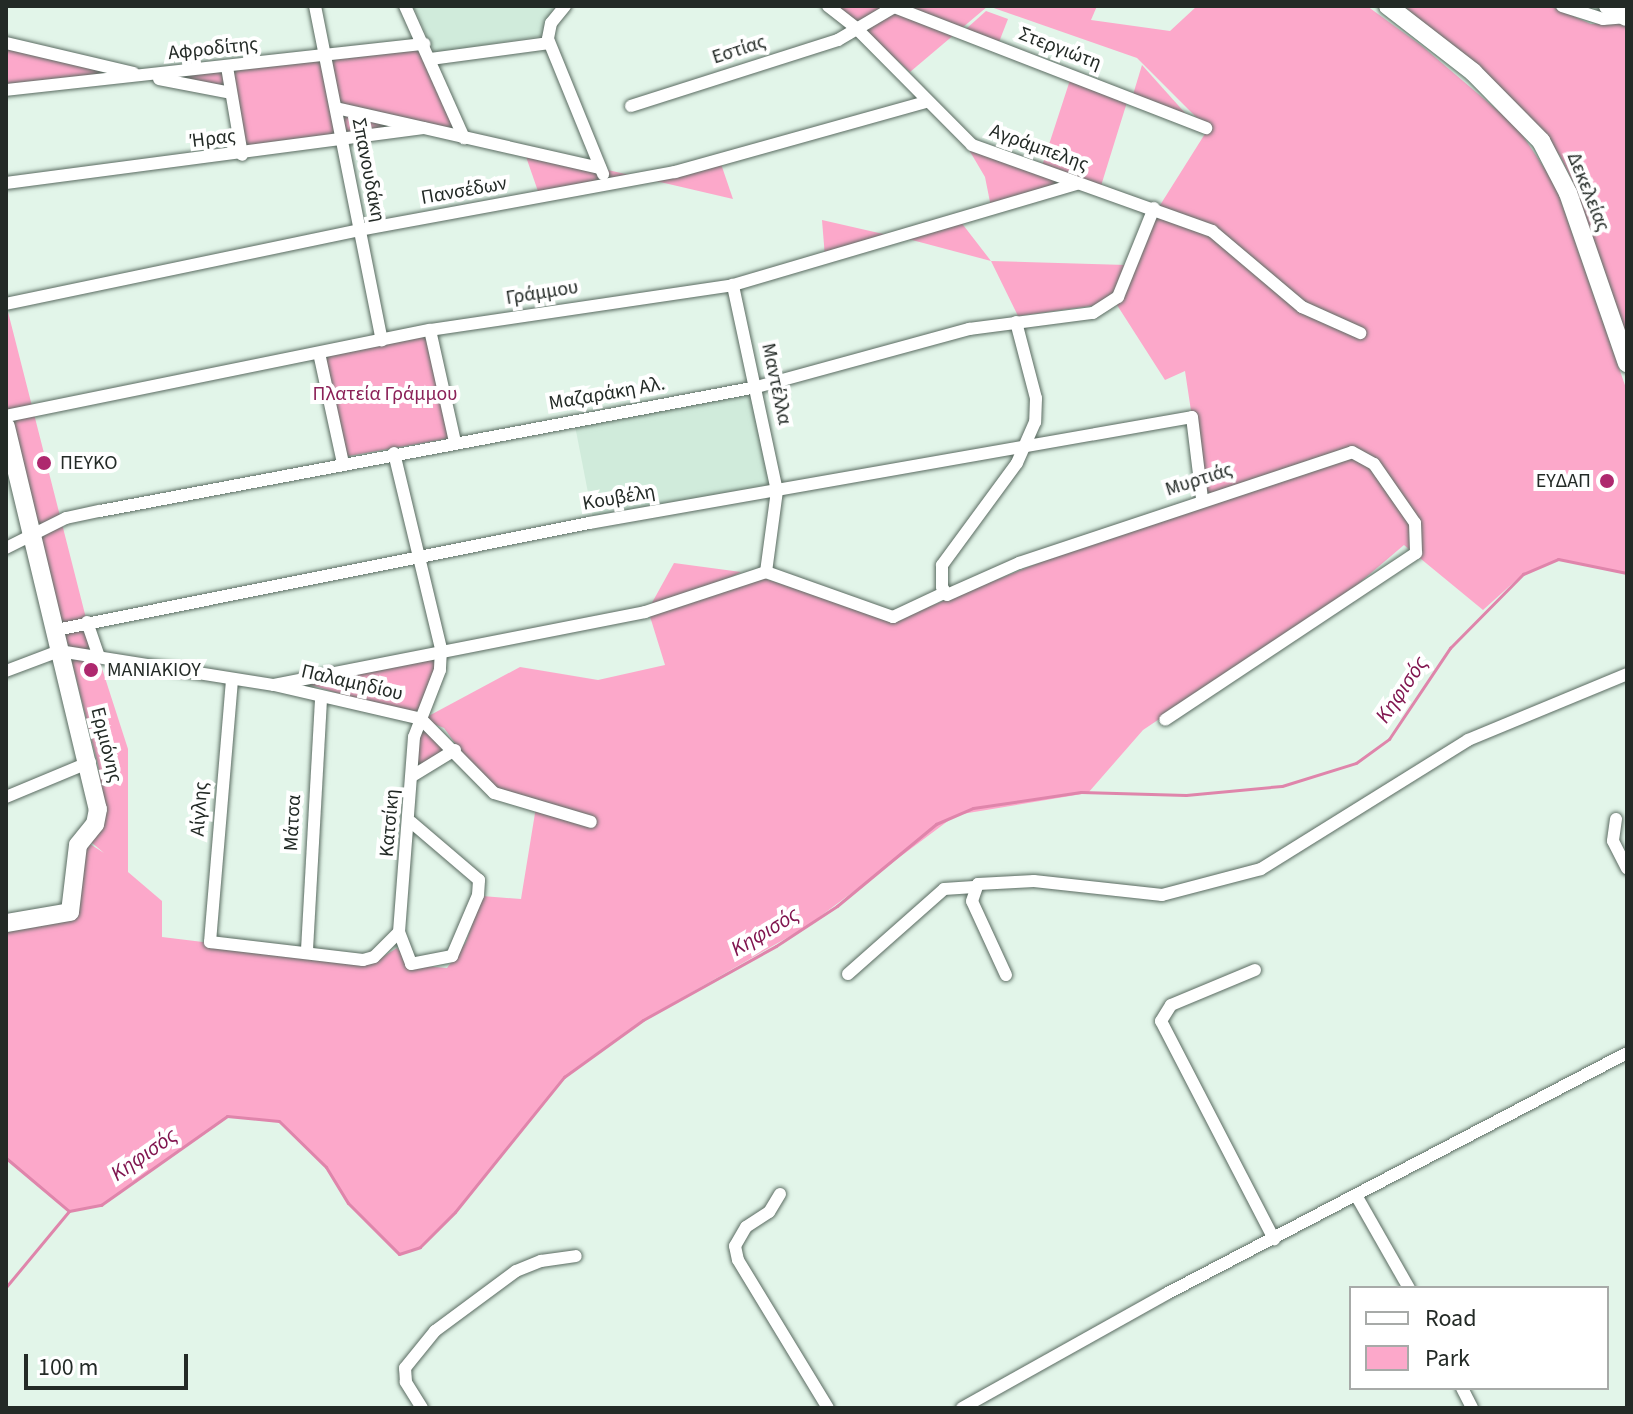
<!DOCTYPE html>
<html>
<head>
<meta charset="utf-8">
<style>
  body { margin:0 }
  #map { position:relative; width:1633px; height:1414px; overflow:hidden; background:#e2f5e9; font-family:"Source Sans 3",sans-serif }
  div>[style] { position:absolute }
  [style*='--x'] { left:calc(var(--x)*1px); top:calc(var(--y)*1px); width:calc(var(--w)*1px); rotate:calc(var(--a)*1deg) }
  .built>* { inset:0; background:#d0ebdb; transform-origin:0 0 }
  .green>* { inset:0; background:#fca8ca; transform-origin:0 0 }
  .stream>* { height:3px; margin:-1.5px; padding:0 1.5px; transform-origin:1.5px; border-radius:1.5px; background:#df85ab }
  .roads { filter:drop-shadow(0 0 2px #5a6b61) drop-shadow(0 0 2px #5a6b61) }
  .street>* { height:12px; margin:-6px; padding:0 6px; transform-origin:6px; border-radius:6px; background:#fff }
  .secondary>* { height:18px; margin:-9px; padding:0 9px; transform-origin:9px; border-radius:9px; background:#fff }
  .dots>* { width:22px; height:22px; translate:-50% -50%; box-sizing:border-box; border:4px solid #fff; border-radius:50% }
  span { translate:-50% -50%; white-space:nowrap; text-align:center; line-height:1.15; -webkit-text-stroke:8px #fff; paint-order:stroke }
  .street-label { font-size:20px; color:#232a26 }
  .park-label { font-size:20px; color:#8b2158 }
  .poi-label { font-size:20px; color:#232a26 }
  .left { translate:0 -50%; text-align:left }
  .right { translate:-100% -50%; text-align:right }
  .water-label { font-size:22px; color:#80154f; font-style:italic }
  .frame { position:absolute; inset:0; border:8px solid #232a26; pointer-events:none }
  .legend { position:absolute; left:1349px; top:1286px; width:260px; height:104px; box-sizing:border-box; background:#fff; border:2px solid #a7aaa8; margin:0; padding:10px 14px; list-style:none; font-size:24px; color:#232a26 }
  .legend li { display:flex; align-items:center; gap:16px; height:40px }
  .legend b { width:40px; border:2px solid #a7aaa8 }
  .scale { position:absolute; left:24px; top:1354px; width:164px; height:36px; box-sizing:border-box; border:4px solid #232a26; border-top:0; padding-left:10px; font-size:24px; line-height:28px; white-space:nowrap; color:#232a26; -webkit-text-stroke:6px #fff; paint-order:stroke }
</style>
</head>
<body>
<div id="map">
  <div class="built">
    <div style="clip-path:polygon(413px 6px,552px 6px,553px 14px,541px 36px,435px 53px)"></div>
    <div style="left:751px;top:393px;width:93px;height:179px;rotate:79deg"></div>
  </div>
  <div class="green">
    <div style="clip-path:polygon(837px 6px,1097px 6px,1091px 20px,1170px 31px,1197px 6px,1367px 6px,1422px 46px,1517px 127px,1555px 184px,1627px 391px,1627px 573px,1558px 559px,1523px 574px,1483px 610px,1404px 545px,1351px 590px,1143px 730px,1088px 793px,956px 815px,806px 927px,643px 1020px,564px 1077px,455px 1212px,420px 1247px,399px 1254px,348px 1203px,326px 1167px,279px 1121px,227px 1116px,101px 1205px,69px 1211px,6px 1158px,6px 928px,65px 921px,78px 854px,90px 844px,104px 853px,91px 842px,105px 814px,98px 765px,6px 401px,6px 304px,87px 622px,128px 749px,128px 872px,162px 901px,162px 937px,373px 963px,397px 948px,411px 965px,447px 968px,466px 942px,482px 896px,521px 899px,536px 807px,484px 783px,444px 728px,424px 720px,451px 751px,415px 772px,421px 719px,298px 681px,441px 649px,423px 719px,520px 667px,598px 680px,665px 665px,648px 610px,674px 563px,741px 572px,704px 591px,763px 578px,893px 621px,1204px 497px,1185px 371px,1165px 380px,1117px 305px,1157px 210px,1208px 129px,1137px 58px,988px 6px,910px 72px)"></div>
    <div style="clip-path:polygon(1404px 6px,1550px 6px,1591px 24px,1627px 22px,1627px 345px,1574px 184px,1560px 156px,1530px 119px)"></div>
    <div style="clip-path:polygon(986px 11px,1008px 19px,999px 42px,966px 29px)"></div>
    <div style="clip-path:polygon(6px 43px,141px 76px,6px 90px)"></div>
    <div style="clip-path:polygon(424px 44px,459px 128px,242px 155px,231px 93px,148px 77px)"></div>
    <div style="clip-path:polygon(1142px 65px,1186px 114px,1132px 98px)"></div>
    <div style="clip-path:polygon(1071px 77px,1128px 99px,1100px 189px,1077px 183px,991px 207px,985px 177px,962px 138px,1041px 169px)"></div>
    <div style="clip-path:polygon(524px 151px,643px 178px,720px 161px,733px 199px,643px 178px,540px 197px)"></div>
    <div style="clip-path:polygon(957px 217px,991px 261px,1126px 265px,1118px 290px,1105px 304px,1018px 316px,991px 261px,897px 236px)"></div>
    <div style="clip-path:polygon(822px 220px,892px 236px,825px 257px)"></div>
    <div style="left:430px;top:330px;width:110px;height:113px;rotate:80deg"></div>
  </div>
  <div class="stream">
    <div style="--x:6;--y:1158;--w:82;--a:40.1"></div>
    <div style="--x:69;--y:1211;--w:33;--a:-11"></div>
    <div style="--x:101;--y:1205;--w:154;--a:-35.2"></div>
    <div style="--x:227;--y:1116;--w:52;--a:5.5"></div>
    <div style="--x:279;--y:1121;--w:66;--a:44.4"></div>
    <div style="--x:326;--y:1167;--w:42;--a:58.6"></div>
    <div style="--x:348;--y:1203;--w:72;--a:45"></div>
    <div style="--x:399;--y:1254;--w:22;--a:-18"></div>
    <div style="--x:420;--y:1247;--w:49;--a:-45"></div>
    <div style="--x:455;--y:1212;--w:174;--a:-51.1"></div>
    <div style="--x:564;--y:1077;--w:97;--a:-35.8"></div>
    <div style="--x:643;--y:1020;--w:152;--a:-29.1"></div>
    <div style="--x:776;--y:946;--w:73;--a:-33.3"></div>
    <div style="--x:837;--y:906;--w:129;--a:-39.6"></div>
    <div style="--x:936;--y:824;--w:40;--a:-23.4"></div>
    <div style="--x:973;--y:808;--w:109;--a:-8.4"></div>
    <div style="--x:1081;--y:792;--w:105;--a:1.6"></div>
    <div style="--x:1186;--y:795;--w:96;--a:-5.4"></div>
    <div style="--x:1282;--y:786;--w:77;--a:-17.3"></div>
    <div style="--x:1356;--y:763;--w:41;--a:-36"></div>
    <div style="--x:1389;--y:739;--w:110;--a:-56.2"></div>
    <div style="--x:1450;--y:648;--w:104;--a:-45.4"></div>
    <div style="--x:1523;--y:574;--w:38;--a:-23"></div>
    <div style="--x:1558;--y:559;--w:70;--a:11.5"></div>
    <div style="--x:6;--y:1287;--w:99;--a:-50.3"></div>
  </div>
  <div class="roads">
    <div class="street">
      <div style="--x:315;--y:6;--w:341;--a:78.7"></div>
      <div style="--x:405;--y:6;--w:145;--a:65.9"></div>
      <div style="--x:565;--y:6;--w:22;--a:129"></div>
      <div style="--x:551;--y:23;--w:16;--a:101"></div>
      <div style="--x:548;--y:39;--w:146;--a:67.8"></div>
      <div style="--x:828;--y:6;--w:37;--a:38"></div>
      <div style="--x:857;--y:29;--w:163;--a:45.2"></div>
      <div style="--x:972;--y:145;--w:255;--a:19.7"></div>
      <div style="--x:1212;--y:231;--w:118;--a:40.2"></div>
      <div style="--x:1302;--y:307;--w:64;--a:24.1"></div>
      <div style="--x:1562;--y:6;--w:43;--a:17.6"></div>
      <div style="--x:1603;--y:19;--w:21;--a:-5"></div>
      <div style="--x:6;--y:43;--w:131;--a:13.2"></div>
      <div style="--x:431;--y:59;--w:119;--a:-7.7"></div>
      <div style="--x:227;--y:67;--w:89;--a:80.3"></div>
      <div style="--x:159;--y:79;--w:73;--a:11"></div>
      <div style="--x:6;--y:90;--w:421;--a:-6.3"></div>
      <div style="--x:631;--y:106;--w:217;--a:-17.7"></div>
      <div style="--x:838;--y:40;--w:65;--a:-30.5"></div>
      <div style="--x:894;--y:7;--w:335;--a:21.2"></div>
      <div style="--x:336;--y:108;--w:271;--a:12.8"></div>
      <div style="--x:6;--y:183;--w:421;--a:-7.5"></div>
      <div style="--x:6;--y:304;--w:361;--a:-11.8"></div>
      <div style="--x:359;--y:230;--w:321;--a:-10.4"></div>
      <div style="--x:675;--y:172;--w:260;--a:-15.6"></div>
      <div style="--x:1016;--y:322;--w:79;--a:75.3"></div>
      <div style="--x:1036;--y:398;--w:24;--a:92"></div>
      <div style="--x:1035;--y:422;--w:45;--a:113.7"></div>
      <div style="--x:1017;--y:463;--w:127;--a:126.3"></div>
      <div style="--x:942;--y:565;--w:22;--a:90"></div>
      <div style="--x:942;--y:587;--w:9;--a:58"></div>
      <div style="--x:947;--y:595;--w:79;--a:-24"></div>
      <div style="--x:1019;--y:563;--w:351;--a:-18.4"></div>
      <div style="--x:1352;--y:452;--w:25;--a:29"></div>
      <div style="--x:1374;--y:464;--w:72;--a:55.2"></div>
      <div style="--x:1415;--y:523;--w:30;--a:88"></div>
      <div style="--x:1416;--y:553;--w:301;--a:146.4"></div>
      <div style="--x:430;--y:330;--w:115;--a:77.4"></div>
      <div style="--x:319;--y:353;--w:113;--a:77.7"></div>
      <div style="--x:6;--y:416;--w:433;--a:-11.5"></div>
      <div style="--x:430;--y:330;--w:306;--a:-8.4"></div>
      <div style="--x:733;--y:285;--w:358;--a:-16.4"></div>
      <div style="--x:394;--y:453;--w:202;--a:76.5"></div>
      <div style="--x:441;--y:649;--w:21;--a:93"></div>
      <div style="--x:440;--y:670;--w:72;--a:111.2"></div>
      <div style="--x:414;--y:737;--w:196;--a:94.4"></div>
      <div style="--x:6;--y:548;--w:67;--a:-26.6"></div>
      <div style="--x:66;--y:518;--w:35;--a:-12"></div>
      <div style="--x:100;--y:511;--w:669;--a:-10.69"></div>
      <div style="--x:757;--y:387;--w:220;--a:-15.3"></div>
      <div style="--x:969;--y:329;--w:125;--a:-7.4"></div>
      <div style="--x:1093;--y:313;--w:30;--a:-33"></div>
      <div style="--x:1118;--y:297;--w:96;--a:-68"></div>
      <div style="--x:766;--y:572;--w:135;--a:19.5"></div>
      <div style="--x:893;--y:617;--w:56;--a:-25.2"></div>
      <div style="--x:87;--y:622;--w:37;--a:71"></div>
      <div style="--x:56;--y:630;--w:544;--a:-11.35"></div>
      <div style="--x:589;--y:523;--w:612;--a:-9.97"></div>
      <div style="--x:1192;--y:417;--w:83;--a:83"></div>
      <div style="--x:6;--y:671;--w:57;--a:-20.7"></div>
      <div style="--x:59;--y:651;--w:218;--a:9"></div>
      <div style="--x:274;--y:685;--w:151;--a:13"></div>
      <div style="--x:421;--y:719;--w:104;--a:45.4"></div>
      <div style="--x:494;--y:793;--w:101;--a:16.6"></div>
      <div style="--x:232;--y:680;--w:263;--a:94.8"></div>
      <div style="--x:210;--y:942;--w:154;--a:6.7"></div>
      <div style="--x:363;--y:960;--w:11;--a:-15"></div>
      <div style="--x:374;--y:957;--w:35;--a:-45"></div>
      <div style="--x:399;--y:932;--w:34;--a:69"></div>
      <div style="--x:411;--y:964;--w:42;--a:-11"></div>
      <div style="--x:452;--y:956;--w:66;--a:-66.9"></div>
      <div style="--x:478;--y:895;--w:15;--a:-86"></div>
      <div style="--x:479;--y:880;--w:89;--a:-139.5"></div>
      <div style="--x:274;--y:685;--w:378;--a:-11.1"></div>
      <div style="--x:645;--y:612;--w:127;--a:-18.3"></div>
      <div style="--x:766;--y:572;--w:82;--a:-82.3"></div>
      <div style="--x:777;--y:491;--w:211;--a:-102.1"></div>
      <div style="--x:414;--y:775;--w:48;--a:-31.4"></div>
      <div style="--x:6;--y:797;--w:91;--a:-22.6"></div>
      <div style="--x:1616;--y:819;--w:22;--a:98"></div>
      <div style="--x:1613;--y:841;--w:31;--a:63"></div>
      <div style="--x:307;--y:950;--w:252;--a:-86.8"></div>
      <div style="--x:1255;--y:970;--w:91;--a:157.4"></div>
      <div style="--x:1171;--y:1005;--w:19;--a:122"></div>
      <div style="--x:1161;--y:1021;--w:246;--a:62.6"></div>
      <div style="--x:848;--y:974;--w:128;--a:-41.5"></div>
      <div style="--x:944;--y:889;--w:30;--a:-4"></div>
      <div style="--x:1006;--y:975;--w:81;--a:-114.7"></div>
      <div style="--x:972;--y:901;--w:18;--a:-71"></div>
      <div style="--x:978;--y:884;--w:56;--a:-3.1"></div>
      <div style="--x:1034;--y:881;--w:129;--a:6.2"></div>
      <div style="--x:1162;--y:895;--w:102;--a:-14.7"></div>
      <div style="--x:1261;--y:869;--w:244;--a:-31.9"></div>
      <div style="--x:1468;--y:740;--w:172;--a:-22.5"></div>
      <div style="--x:780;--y:1194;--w:21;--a:121"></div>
      <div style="--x:769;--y:1212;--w:27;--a:147"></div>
      <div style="--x:746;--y:1227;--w:22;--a:120"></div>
      <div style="--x:735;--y:1246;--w:14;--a:78"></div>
      <div style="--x:738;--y:1260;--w:173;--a:58.7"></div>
      <div style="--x:1357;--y:1197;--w:105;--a:60.3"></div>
      <div style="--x:1462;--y:1388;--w:22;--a:63"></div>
      <div style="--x:422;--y:1408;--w:31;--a:-122"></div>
      <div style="--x:406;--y:1382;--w:14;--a:-94"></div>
      <div style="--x:405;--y:1368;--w:48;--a:-51"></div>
      <div style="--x:435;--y:1331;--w:101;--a:-36.5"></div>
      <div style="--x:516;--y:1271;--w:27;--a:-22"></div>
      <div style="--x:541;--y:1261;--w:35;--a:-8"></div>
      <div style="--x:962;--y:1408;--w:234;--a:-29.2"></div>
      <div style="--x:1166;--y:1294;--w:520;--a:-27.6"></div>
    </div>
    <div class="secondary">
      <div style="--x:1388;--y:6;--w:108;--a:37.8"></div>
      <div style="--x:1473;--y:72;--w:97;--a:45.4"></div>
      <div style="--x:1541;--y:141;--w:59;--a:62.6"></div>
      <div style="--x:1568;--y:193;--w:180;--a:70.9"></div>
      <div style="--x:1608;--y:6;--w:21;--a:31"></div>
      <div style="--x:6;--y:427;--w:393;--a:76.5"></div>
      <div style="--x:98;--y:809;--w:15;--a:101"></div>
      <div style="--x:95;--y:824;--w:27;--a:129"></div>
      <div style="--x:78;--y:845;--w:67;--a:96.8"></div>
      <div style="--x:70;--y:912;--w:65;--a:170.2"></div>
    </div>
  </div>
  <div class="dots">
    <div style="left:44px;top:463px;background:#ae286e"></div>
    <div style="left:1607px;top:481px;background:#ae286e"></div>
    <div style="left:91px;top:670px;background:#ae286e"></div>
  </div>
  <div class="street-label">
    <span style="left:213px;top:49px;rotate:-6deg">Αφροδίτης</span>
    <span style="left:1060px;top:49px;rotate:21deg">Στεργιώτη</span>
    <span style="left:739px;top:50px;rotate:-18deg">Εστίας</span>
    <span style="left:213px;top:139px;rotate:-7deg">Ήρας</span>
    <span style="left:1039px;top:148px;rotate:20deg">Αγράμπελης</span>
    <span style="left:368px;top:170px;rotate:79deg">Σπανουδάκη</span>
    <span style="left:464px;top:191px;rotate:-10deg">Πανσέδων</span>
    <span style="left:1588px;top:192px;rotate:68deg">Δεκελείας</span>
    <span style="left:542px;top:293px;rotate:-9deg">Γράμμου</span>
    <span style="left:776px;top:384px;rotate:78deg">Μαντέλλα</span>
    <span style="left:607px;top:394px;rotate:-10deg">Μαζαράκη Αλ.</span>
    <span style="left:1199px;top:480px;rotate:-18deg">Μυρτιάς</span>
    <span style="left:619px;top:498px;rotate:-10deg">Κουβέλη</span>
    <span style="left:352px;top:683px;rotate:13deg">Παλαμηδίου</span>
    <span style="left:106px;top:745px;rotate:76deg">Ερμιόνης</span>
    <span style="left:200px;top:809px;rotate:-86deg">Αίγλης</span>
    <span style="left:293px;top:823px;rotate:-87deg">Μάτσα</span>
    <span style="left:390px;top:823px;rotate:-85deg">Κατσίκη</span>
  </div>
  <div class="park-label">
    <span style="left:385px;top:394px">Πλατεία Γράμμου</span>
  </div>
  <div class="poi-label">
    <span class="left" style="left:60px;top:463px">ΠΕΥΚΟ</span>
    <span class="right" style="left:1591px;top:481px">ΕΥΔΑΠ</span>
    <span class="left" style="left:107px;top:670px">ΜΑΝΙΑΚΙΟΥ</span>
  </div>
  <div class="water-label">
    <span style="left:1402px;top:690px;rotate:-56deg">Κηφισός</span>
    <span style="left:765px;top:932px;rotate:-31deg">Κηφισός</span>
    <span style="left:144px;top:1155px;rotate:-35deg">Κηφισός</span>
  </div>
  <div class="frame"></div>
  <ul class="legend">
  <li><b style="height:10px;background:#fff"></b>Road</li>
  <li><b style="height:22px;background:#fca8ca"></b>Park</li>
  </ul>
  <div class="scale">100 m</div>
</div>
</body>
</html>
